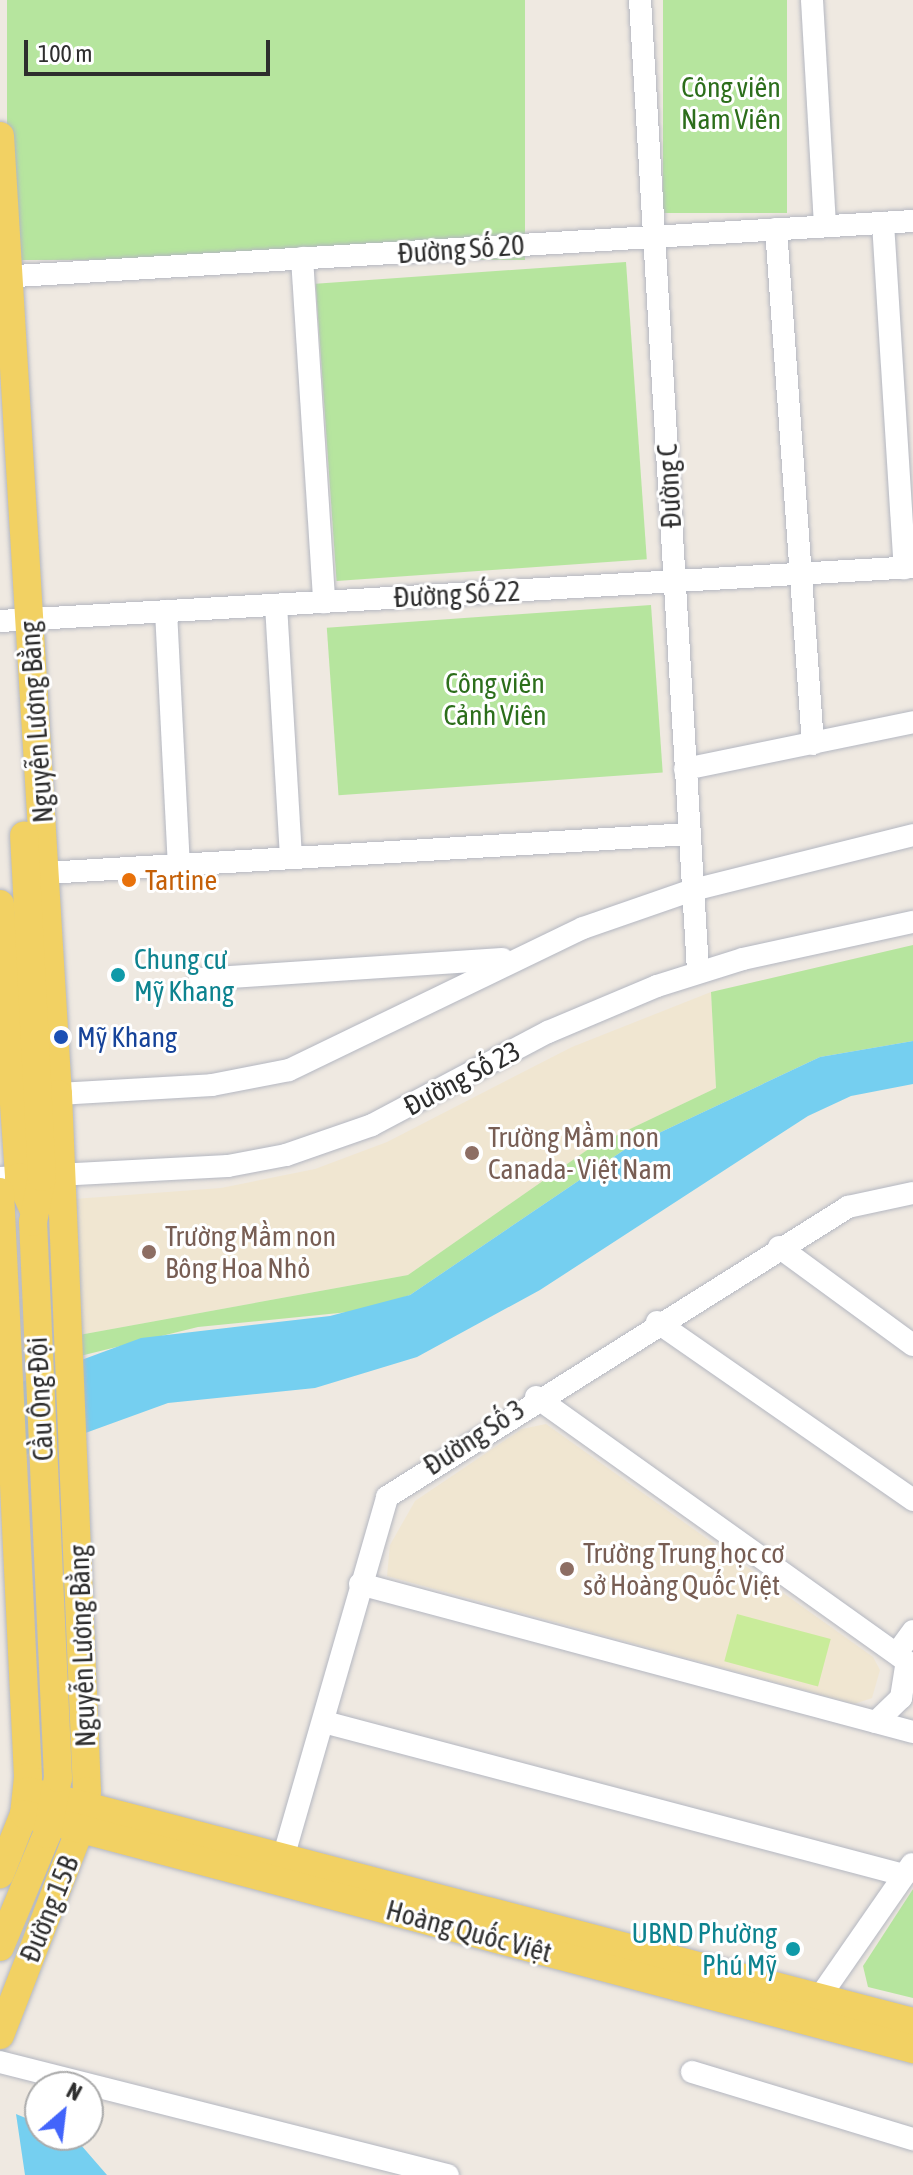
<!DOCTYPE html>
<html>
<head>
<meta charset="utf-8">
<style>
  body { margin:0 }
  #map { position:relative; width:913px; height:2175px; overflow:hidden; background:#efe9e1; font-family:"Asap Condensed",sans-serif }
  div>[style] { position:absolute }
  [style*='--x'] { left:calc(var(--x)*1px); top:calc(var(--y)*1px); width:calc(var(--w)*1px); rotate:calc(var(--a)*1deg) }
  .education>* { inset:0; background:#f0e6d1 }
  .green>* { inset:0; background:#b6e59e; transform-origin:0 0 }
  .pitch>* { inset:0; background:#c9ec9a; transform-origin:0 0 }
  .water>* { inset:0; background:#75cff0 }
  .roads { filter:drop-shadow(0 0 2px #b4b7c1) drop-shadow(0 0 2px #b4b7c1) }
  .minor>* { height:22px; margin:-11px; padding:0 11px; transform-origin:11px; border-radius:11px; background:#fff }
  .major>* { height:28px; margin:-14px; padding:0 14px; transform-origin:14px; border-radius:14px; background:#f2d163 }
  .dots>* { width:22px; height:22px; translate:-50% -50%; box-sizing:border-box; border:4px solid #fff; border-radius:50% }
  span { translate:-50% -50%; white-space:nowrap; text-align:center; line-height:1.15; -webkit-text-stroke:6px #fff; paint-order:stroke }
  .park-label { font-size:28px; color:#2c6e1b }
  .street-label { font-size:28px; color:#2e2e2e }
  .food-label { font-size:28px; color:#c56008 }
  .left { translate:0 -50%; text-align:left }
  .culture-label { font-size:28px; color:#0d838f }
  .right { translate:-100% -50%; text-align:right }
  .transit-label { font-size:28px; color:#164399 }
  .education-label { font-size:28px; color:#785e54 }
  .north { position:absolute; left:24px; top:2071px; width:80px; height:80px; box-sizing:border-box; background:#fff; border:2px solid #ababab; border-radius:50%; rotate:28deg; font-size:22px; font-weight:700; line-height:32px; text-align:center; color:#2e2e2e }
  .north::after { content:''; display:block; margin:auto; width:28px; height:36px; background:#4264fb; clip-path:polygon(50% 0,100% 100%,50% 72%,0 100%) }
  .scale { position:absolute; left:24px; top:40px; width:246px; height:36px; box-sizing:border-box; border:4px solid #2e2e2e; border-top:0; padding-left:10px; font-size:24px; line-height:28px; white-space:nowrap; color:#2e2e2e; -webkit-text-stroke:6px #fff; paint-order:stroke }
</style>
</head>
<body>
<div id="map">
  <div class="education">
    <div style="clip-path:polygon(711px 992px,716px 1088px,590px 1148px,408px 1275px,79px 1335px,74px 1199px,221px 1188px,315px 1169px,387px 1142px,572px 1047px)"></div>
    <div style="clip-path:polygon(546px 1424px,873px 1657px,880px 1670px,872px 1698px,854px 1704px,387px 1576px,390px 1545px,415px 1501px,522px 1429px)"></div>
  </div>
  <div class="green">
    <div style="left:7px;top:0;width:518px;height:260px"></div>
    <div style="left:663px;top:0;width:124px;height:213px"></div>
    <div style="left:626px;top:262px;width:298px;height:311px;rotate:86deg"></div>
    <div style="left:651px;top:605px;width:168px;height:325px;rotate:86deg"></div>
    <div style="clip-path:polygon(913px 945px,913px 1041px,820px 1057px,627px 1148px,410px 1295px,369px 1310px,198px 1327px,80px 1356px,79px 1335px,408px 1275px,590px 1148px,716px 1088px,711px 992px)"></div>
    <div style="clip-path:polygon(913px 1889px,913px 1998px,868px 1987px,863px 1966px)"></div>
  </div>
  <div class="pitch">
    <div style="left:737px;top:1614px;width:97px;height:49px;rotate:15deg"></div>
  </div>
  <div class="water">
    <div style="clip-path:polygon(913px 1041px,913px 1084px,851px 1096px,808px 1116px,540px 1290px,417px 1357px,315px 1388px,168px 1403px,0 1464px,0 1390px,141px 1338px,330px 1316px,410px 1295px,627px 1148px,820px 1057px)"></div>
    <div style="clip-path:polygon(16px 2114px,40px 2124px,40px 2135px,74px 2137px,107px 2175px,25px 2175px)"></div>
  </div>
  <div class="roads">
    <div class="minor">
      <div style="--x:640;--y:0;--w:973;--a:86.58"></div>
      <div style="--x:812;--y:0;--w:226;--a:86.7"></div>
      <div style="--x:883;--y:223;--w:346;--a:86.4"></div>
      <div style="--x:776;--y:229;--w:516;--a:85.89"></div>
      <div style="--x:302;--y:258;--w:345;--a:86.3"></div>
      <div style="--x:0;--y:277;--w:915;--a:-3.51"></div>
      <div style="--x:276;--y:605;--w:253;--a:86.6"></div>
      <div style="--x:166;--y:611;--w:254;--a:87.1"></div>
      <div style="--x:0;--y:621;--w:915;--a:-3.38"></div>
      <div style="--x:685;--y:769;--w:233;--a:-11.6"></div>
      <div style="--x:46;--y:873;--w:645;--a:-3.47"></div>
      <div style="--x:200;--y:979;--w:303;--a:-3.8"></div>
      <div style="--x:58;--y:1094;--w:154;--a:-3.3"></div>
      <div style="--x:212;--y:1085;--w:78;--a:-11"></div>
      <div style="--x:289;--y:1070;--w:326;--a:-25.8"></div>
      <div style="--x:583;--y:928;--w:116;--a:-19.1"></div>
      <div style="--x:693;--y:890;--w:227;--a:-14"></div>
      <div style="--x:0;--y:1178;--w:228;--a:-3"></div>
      <div style="--x:228;--y:1166;--w:59;--a:-10.7"></div>
      <div style="--x:286;--y:1155;--w:91;--a:-19.2"></div>
      <div style="--x:372;--y:1125;--w:199;--a:-27.9"></div>
      <div style="--x:548;--y:1032;--w:118;--a:-22.9"></div>
      <div style="--x:657;--y:986;--w:90;--a:-17.4"></div>
      <div style="--x:743;--y:959;--w:174;--a:-12.3"></div>
      <div style="--x:779;--y:1247;--w:166;--a:36.2"></div>
      <div style="--x:657;--y:1322;--w:312;--a:34.8"></div>
      <div style="--x:536;--y:1397;--w:463;--a:35.5"></div>
      <div style="--x:360;--y:1584;--w:572;--a:14.98"></div>
      <div style="--x:897;--y:1653;--w:27;--a:-54"></div>
      <div style="--x:324;--y:1722;--w:600;--a:14.78"></div>
      <div style="--x:876;--y:1722;--w:35;--a:-44"></div>
      <div style="--x:901;--y:1698;--w:36;--a:-81"></div>
      <div style="--x:279;--y:1872;--w:390;--a:-73.9"></div>
      <div style="--x:387;--y:1497;--w:545;--a:-32.17"></div>
      <div style="--x:848;--y:1207;--w:66;--a:-12.2"></div>
      <div style="--x:819;--y:1998;--w:163;--a:-55.2"></div>
      <div style="--x:0;--y:2062;--w:462;--a:14.2"></div>
      <div style="--x:692;--y:2072;--w:231;--a:16.9"></div>
    </div>
    <div class="major">
      <div style="--x:0;--y:136;--w:960;--a:86.54"></div>
      <div style="--x:58;--y:1094;--w:698;--a:87.62"></div>
      <div style="--x:87;--y:1791;--w:39;--a:100"></div>
      <div style="--x:80;--y:1829;--w:221;--a:111.2"></div>
      <div style="--x:0;--y:904;--w:274;--a:86"></div>
      <div style="--x:19;--y:1177;--w:34;--a:66"></div>
      <div style="--x:0;--y:1192;--w:586;--a:87.26"></div>
      <div style="--x:28;--y:1777;--w:37;--a:96"></div>
      <div style="--x:24;--y:1814;--w:65;--a:111.8"></div>
      <div style="--x:28;--y:1791;--w:915;--a:14.63"></div>
      <div style="--x:24;--y:1814;--w:920;--a:14.81"></div>
      <div style="--x:0;--y:1947;--w:122;--a:-67.4"></div>
      <div style="--x:47;--y:1834;--w:57;--a:-78.9"></div>
      <div style="--x:58;--y:1778;--w:557;--a:-92.57"></div>
      <div style="--x:33;--y:1222;--w:46;--a:-78.7"></div>
      <div style="--x:42;--y:1177;--w:342;--a:-93"></div>
    </div>
  </div>
  <div class="dots">
    <div style="left:129px;top:880px;background:#e8710a"></div>
    <div style="left:118px;top:975px;background:#0f9aa8"></div>
    <div style="left:61px;top:1037px;background:#1a4fb4"></div>
    <div style="left:472px;top:1153px;background:#8d6e63"></div>
    <div style="left:149px;top:1252px;background:#8d6e63"></div>
    <div style="left:567px;top:1569px;background:#8d6e63"></div>
    <div style="left:793px;top:1949px;background:#0f9aa8"></div>
  </div>
  <div class="park-label">
    <span style="left:731px;top:103px">Công viên<br>Nam Viên</span>
    <span style="left:495px;top:699px">Công viên<br>Cảnh Viên</span>
  </div>
  <div class="street-label">
    <span style="left:461px;top:249px;rotate:-4deg">Đường Số 20</span>
    <span style="left:669px;top:486px;rotate:-93deg">Đường C</span>
    <span style="left:457px;top:594px;rotate:-3deg">Đường Số 22</span>
    <span style="left:36px;top:722px;rotate:-94deg">Nguyễn Lương Bằng</span>
    <span style="left:462px;top:1078px;rotate:-28deg">Đường Số 23</span>
    <span style="left:40px;top:1399px;rotate:-93deg">Cầu Ông Đội</span>
    <span style="left:474px;top:1437px;rotate:-33deg">Đường Số 3</span>
    <span style="left:82px;top:1646px;rotate:-92deg">Nguyễn Lương Bằng</span>
    <span style="left:49px;top:1909px;rotate:-68deg">Đường 15B</span>
    <span style="left:469px;top:1931px;rotate:15deg">Hoàng Quốc Việt</span>
  </div>
  <div class="food-label">
    <span class="left" style="left:145px;top:880px">Tartine</span>
  </div>
  <div class="culture-label">
    <span class="left" style="left:134px;top:975px">Chung cư<br>Mỹ Khang</span>
    <span class="right" style="left:777px;top:1949px">UBND Phường<br>Phú Mỹ</span>
  </div>
  <div class="transit-label">
    <span class="left" style="left:77px;top:1037px">Mỹ Khang</span>
  </div>
  <div class="education-label">
    <span class="left" style="left:488px;top:1153px">Trường Mầm non<br>Canada- Việt Nam</span>
    <span class="left" style="left:165px;top:1252px">Trường Mầm non<br>Bông Hoa Nhỏ</span>
    <span class="left" style="left:583px;top:1569px">Trường Trung học cơ<br>sở Hoàng Quốc Việt</span>
  </div>
  <div class="north">N</div>
  <div class="scale">100 m</div>
</div>
</body>
</html>
